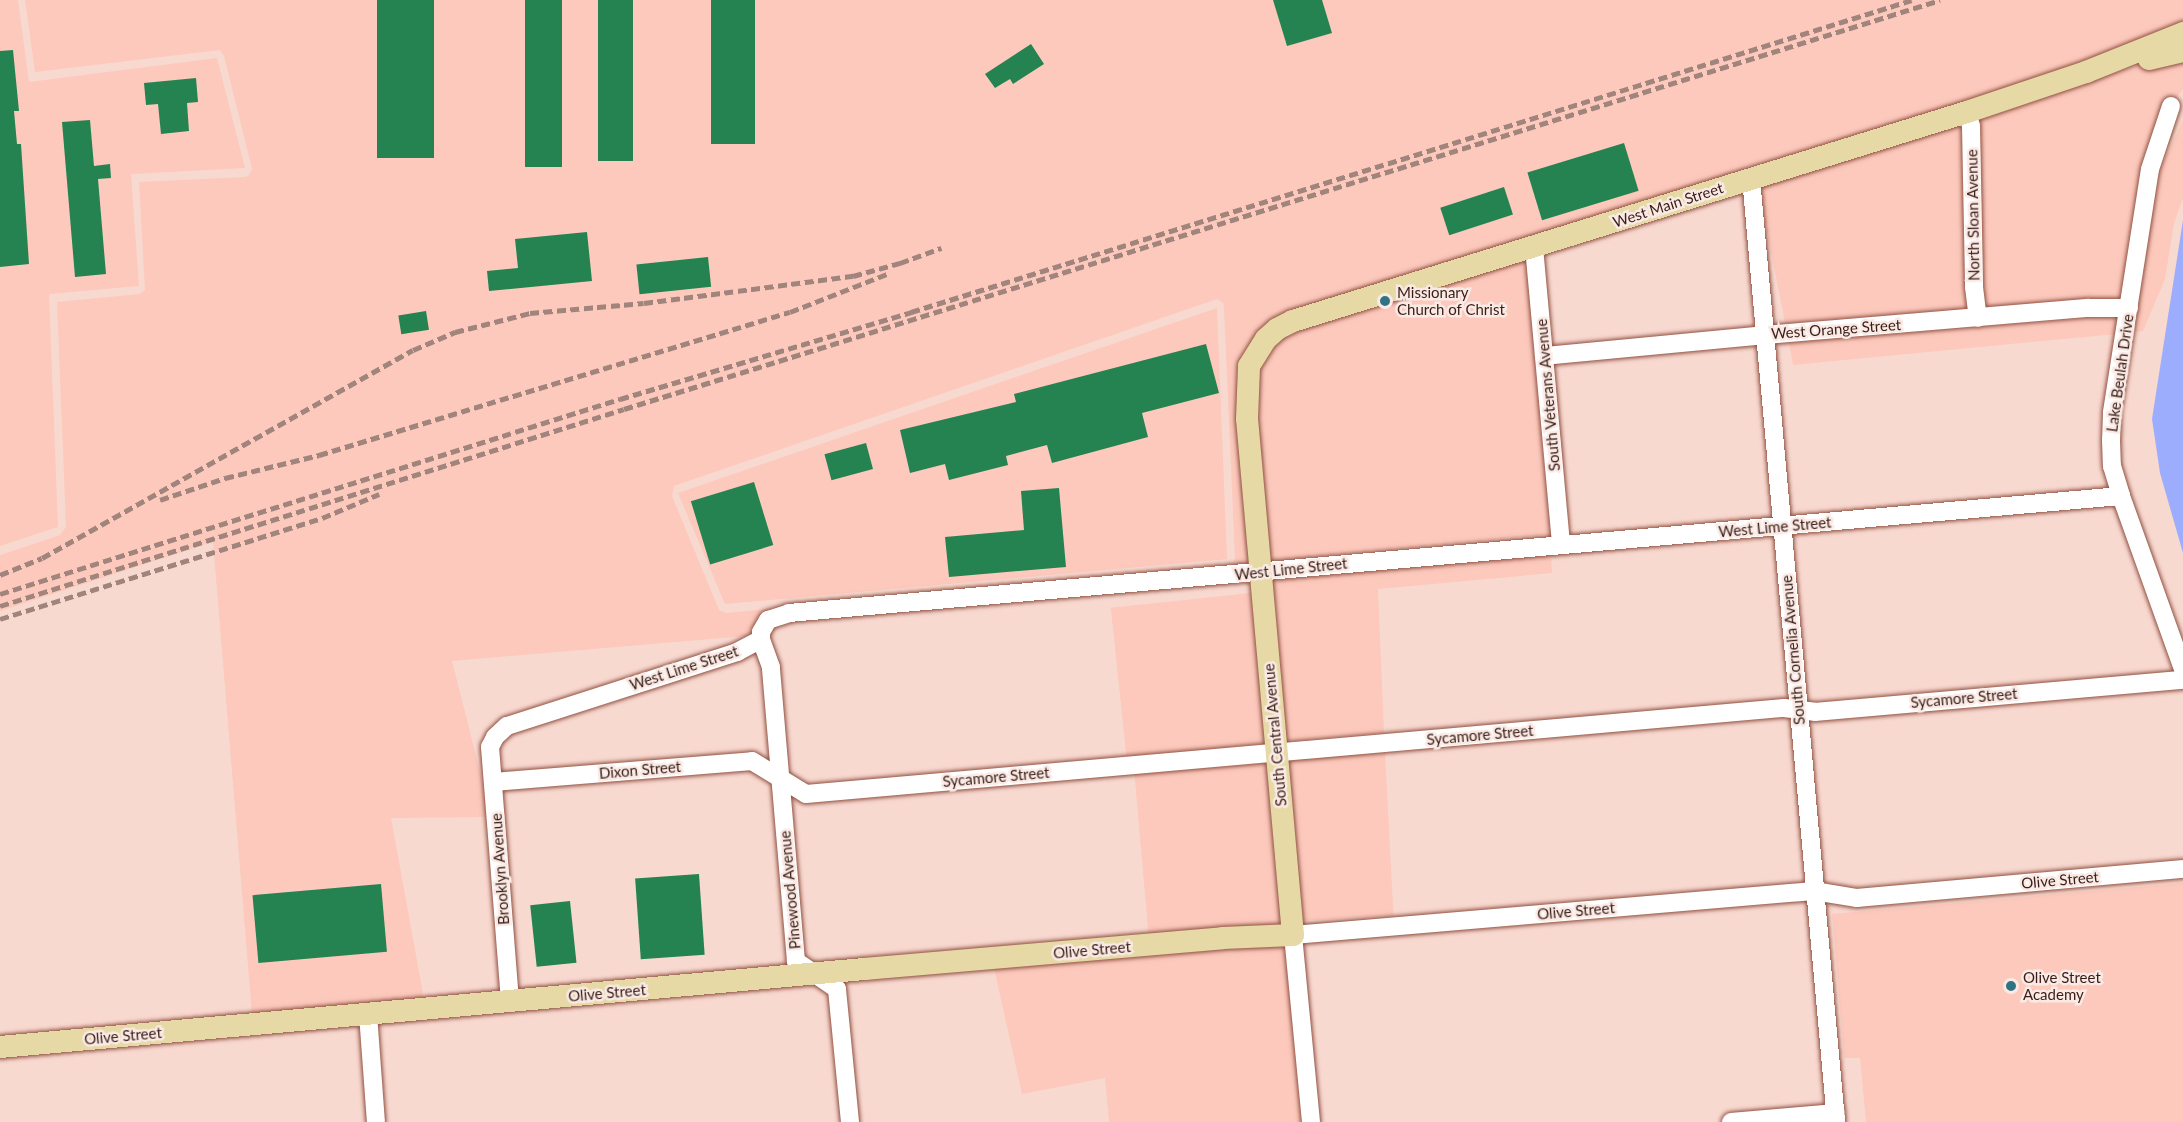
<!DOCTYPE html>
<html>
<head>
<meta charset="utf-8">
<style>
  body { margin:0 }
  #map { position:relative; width:2183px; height:1122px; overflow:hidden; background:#f8d9d0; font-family:Lato,sans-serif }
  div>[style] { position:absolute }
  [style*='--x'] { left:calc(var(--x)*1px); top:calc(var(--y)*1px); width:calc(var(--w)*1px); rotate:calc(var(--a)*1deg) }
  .built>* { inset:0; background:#fcc9bc; transform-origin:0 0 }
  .water>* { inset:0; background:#9dadfe }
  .building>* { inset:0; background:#248350; transform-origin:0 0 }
  .roads { filter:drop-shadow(0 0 2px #915040) drop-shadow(0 0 2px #915040) }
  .minor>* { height:18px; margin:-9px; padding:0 9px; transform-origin:9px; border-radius:9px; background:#fff }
  .major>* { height:22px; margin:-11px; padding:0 11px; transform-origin:11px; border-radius:11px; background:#e6d9a6 }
  .rail>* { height:4.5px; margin-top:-2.25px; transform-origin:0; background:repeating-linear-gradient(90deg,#a1847c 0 9px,transparent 0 13.5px) }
  .dots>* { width:16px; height:16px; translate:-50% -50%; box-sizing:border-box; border:3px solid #faeae5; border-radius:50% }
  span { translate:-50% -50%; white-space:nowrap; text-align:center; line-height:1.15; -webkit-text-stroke:5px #faeae5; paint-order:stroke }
  .street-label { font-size:15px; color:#391d16 }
  .poi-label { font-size:15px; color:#391d16 }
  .left { translate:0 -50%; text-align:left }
</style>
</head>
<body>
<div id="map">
  <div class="built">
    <div style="clip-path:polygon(0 0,18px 0,29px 82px,217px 58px,245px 168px,131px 174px,139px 286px,49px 294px,58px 527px,0 546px)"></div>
    <div style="clip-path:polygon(25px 0,2183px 0,2183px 30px,1964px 102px,1742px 169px,1250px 344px,1245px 350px,1250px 563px,1232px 565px,1235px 558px,1224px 308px,1223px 303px,1217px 299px,674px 486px,672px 496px,719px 610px,726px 613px,769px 609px,761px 614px,752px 632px,746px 636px,452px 661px,485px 791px,487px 817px,391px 818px,424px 999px,252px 1014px,213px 542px,0 611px,0 555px,60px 535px,66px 527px,57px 302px,140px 294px,145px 290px,139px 182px,245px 177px,249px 175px,252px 169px,224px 56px,220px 50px,35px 72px)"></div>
    <div style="clip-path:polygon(2183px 51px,2183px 89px,2164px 115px,2143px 159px,2121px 298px,1985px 307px,1978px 118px)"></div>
    <div style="clip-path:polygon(2183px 120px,2183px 198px,2174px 223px,2165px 279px,2143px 331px,2134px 332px,2159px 172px)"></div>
    <div style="clip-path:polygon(1961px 124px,1968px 309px,1785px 323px,1763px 211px,1760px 186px)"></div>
    <div style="clip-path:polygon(1526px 260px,1550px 534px,1268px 561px,1256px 419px,1257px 369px,1265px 356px,1281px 338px,1296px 330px)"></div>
    <div style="clip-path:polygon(1217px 308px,1227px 559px,725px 604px,678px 493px)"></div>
    <div style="clip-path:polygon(2089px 318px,2118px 318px,2116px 334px,1793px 365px,1789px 343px)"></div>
    <div style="clip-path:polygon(1551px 554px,1552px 573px,1378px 589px,1384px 733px,1285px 741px,1270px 581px)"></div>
    <div style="left:1251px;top:593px;width:151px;height:141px;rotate:84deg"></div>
    <div style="left:1385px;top:753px;width:163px;height:98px;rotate:87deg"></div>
    <div style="left:1269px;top:763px;width:163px;height:135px;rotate:85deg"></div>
    <div style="clip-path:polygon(2183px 883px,2183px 1122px,1866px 1122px,1860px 1058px,1844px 1058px,1832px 914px)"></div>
    <div style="clip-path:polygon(1285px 945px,1302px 1122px,1109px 1122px,1105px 1078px,1022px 1094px,994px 968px)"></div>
  </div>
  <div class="water">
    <div style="clip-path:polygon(2183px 220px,2183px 553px,2160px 473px,2152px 419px)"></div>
  </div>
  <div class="building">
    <div style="left:377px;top:0;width:57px;height:158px"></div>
    <div style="left:525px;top:0;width:37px;height:167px"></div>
    <div style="left:598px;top:0;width:35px;height:161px"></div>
    <div style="left:711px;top:0;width:44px;height:144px"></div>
    <div style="clip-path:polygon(1273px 0,1322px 0,1332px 33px,1287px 46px)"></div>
    <div style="clip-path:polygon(1031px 44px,1044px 64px,1013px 84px,1010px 79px,995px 88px,985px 74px)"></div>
    <div style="clip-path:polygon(13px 50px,19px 111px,14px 111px,17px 144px,21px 144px,29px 264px,0 267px,0 51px)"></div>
    <div style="clip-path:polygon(196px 78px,198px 102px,187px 103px,189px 131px,161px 134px,158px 104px,146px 105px,144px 83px)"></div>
    <div style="clip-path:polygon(90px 120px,94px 166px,110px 164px,111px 178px,98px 179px,106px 274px,75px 277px,62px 122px)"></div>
    <div style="left:1624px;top:143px;width:50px;height:101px;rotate:73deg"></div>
    <div style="left:1504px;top:187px;width:29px;height:67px;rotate:72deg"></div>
    <div style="clip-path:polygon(587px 232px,592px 281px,489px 291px,487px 271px,518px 268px,515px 239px)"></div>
    <div style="left:708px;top:257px;width:30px;height:72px;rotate:84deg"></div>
    <div style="left:426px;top:311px;width:19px;height:28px;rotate:81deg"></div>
    <div style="clip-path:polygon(1206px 344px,1219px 393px,1142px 413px,1148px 437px,1052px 463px,1047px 445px,1006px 456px,1008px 465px,949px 480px,945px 464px,910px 473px,900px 430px,1016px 402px,1014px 394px)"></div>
    <div style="left:866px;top:443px;width:27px;height:43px;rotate:75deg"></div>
    <div style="left:754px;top:482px;width:66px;height:66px;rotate:73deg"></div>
    <div style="clip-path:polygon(1059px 488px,1066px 567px,949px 577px,945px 537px,1024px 530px,1021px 491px)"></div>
    <div style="left:699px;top:874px;width:81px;height:64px;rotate:86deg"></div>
    <div style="left:381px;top:884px;width:68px;height:129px;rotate:85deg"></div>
    <div style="left:570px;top:901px;width:62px;height:40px;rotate:84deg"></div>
  </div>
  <div class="roads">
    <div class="minor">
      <div style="--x:2171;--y:106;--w:66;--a:108.4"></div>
      <div style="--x:2150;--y:169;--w:247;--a:98.9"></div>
      <div style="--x:2112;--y:413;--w:27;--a:92"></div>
      <div style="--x:2111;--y:440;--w:26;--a:88"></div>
      <div style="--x:2112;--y:466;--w:31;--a:73"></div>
      <div style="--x:2121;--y:496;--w:184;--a:70.3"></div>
      <div style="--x:1967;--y:112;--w:15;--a:74"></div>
      <div style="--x:1971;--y:126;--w:161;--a:88.9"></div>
      <div style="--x:1974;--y:287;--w:31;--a:83"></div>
      <div style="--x:1751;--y:178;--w:948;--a:84.85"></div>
      <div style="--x:1534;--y:247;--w:297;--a:84.8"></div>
      <div style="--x:1544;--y:356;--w:222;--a:-5.4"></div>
      <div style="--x:1765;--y:335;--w:325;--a:-4.8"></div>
      <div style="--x:2089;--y:308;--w:40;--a:0"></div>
      <div style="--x:493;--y:782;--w:260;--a:-4.6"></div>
      <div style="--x:752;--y:761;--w:63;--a:31.4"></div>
      <div style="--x:806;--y:794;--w:982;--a:-5.03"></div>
      <div style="--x:1784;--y:708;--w:31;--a:7"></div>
      <div style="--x:1815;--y:712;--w:369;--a:-5"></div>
      <div style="--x:510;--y:1001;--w:255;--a:-94.5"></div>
      <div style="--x:490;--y:747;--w:11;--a:-63"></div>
      <div style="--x:495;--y:737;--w:16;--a:-43"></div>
      <div style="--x:507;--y:726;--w:242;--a:-17.8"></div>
      <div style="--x:737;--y:652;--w:27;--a:-28"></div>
      <div style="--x:368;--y:1014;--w:108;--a:85.8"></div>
      <div style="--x:850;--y:1122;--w:134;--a:-95.6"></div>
      <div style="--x:837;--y:989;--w:50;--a:-145.7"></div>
      <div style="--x:796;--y:961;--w:295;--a:-94.9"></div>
      <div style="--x:771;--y:667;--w:30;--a:-110"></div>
      <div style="--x:761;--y:639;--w:7;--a:-90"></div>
      <div style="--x:761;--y:632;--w:14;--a:-60"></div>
      <div style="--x:768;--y:620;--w:22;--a:-18"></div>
      <div style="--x:789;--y:613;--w:1337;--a:-5.02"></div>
      <div style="--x:1311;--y:1122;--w:188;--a:-95.5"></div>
      <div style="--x:1293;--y:935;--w:523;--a:-4.83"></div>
      <div style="--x:1814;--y:891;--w:44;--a:9.2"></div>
      <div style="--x:1857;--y:898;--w:327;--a:-5.1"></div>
      <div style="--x:1731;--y:1122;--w:105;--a:-4.9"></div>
    </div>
    <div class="major">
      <div style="--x:2149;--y:59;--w:35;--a:-13"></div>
      <div style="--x:0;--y:1047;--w:868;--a:-5.16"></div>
      <div style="--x:864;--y:969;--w:360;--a:-4.9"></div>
      <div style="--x:1223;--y:938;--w:70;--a:-2.5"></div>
      <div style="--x:1293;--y:935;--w:518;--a:-95.09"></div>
      <div style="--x:1247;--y:419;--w:53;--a:-87.8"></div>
      <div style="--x:1249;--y:366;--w:32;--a:-58"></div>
      <div style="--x:1266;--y:339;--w:15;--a:-42"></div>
      <div style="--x:1277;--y:329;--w:18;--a:-27"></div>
      <div style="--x:1293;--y:321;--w:706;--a:-17.23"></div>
      <div style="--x:1967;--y:112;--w:126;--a:-18.6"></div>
      <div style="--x:2086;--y:72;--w:105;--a:-21.9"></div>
    </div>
  </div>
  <div class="rail">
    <div style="--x:160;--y:500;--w:69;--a:-18.7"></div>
    <div style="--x:225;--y:478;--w:97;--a:-13.7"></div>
    <div style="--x:319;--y:455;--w:492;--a:-16.9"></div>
    <div style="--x:790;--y:312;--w:104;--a:-21.4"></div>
    <div style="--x:0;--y:575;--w:45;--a:-22"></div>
    <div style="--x:42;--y:558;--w:425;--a:-29.3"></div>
    <div style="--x:413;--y:350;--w:46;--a:-23.2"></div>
    <div style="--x:455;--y:332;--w:77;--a:-14.2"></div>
    <div style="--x:530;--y:313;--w:114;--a:-5"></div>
    <div style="--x:644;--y:303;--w:211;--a:-7.4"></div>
    <div style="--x:853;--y:276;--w:49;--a:-15.5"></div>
    <div style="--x:900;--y:263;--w:44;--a:-20.1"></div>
    <div style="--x:0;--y:594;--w:650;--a:-17.46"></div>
    <div style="--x:620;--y:399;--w:304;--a:-16.6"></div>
    <div style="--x:911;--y:312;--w:1048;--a:-17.31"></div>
    <div style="--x:0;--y:606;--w:654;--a:-17.52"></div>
    <div style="--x:624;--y:409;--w:1378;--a:-17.26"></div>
    <div style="--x:0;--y:619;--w:337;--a:-17.4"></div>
    <div style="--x:322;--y:518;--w:62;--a:-22.8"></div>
  </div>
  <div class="dots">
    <div style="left:1385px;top:301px;background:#307484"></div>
    <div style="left:2011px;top:986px;background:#307484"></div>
  </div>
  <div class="street-label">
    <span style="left:1668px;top:205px;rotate:-18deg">West Main Street</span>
    <span style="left:1973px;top:215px;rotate:-91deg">North Sloan Avenue</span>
    <span style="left:1836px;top:329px;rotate:-4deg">West Orange Street</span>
    <span style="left:2120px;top:373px;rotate:-82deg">Lake Beulah Drive</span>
    <span style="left:1548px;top:395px;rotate:-95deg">South Veterans Avenue</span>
    <span style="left:1775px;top:527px;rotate:-5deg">West Lime Street</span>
    <span style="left:1291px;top:569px;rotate:-6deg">West Lime Street</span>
    <span style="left:1793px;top:650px;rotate:-95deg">South Cornelia Avenue</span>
    <span style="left:684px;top:668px;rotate:-18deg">West Lime Street</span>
    <span style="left:1964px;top:698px;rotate:-5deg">Sycamore Street</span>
    <span style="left:1275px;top:735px;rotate:-95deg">South Central Avenue</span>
    <span style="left:1480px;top:735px;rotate:-5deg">Sycamore Street</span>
    <span style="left:640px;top:770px;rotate:-5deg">Dixon Street</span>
    <span style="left:996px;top:777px;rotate:-5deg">Sycamore Street</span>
    <span style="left:500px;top:869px;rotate:-94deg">Brooklyn Avenue</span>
    <span style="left:2060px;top:880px;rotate:-5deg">Olive Street</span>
    <span style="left:790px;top:890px;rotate:-95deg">Pinewood Avenue</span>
    <span style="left:1576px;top:911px;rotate:-5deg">Olive Street</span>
    <span style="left:1092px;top:950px;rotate:-5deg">Olive Street</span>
    <span style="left:607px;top:993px;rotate:-5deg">Olive Street</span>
    <span style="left:123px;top:1036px;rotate:-5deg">Olive Street</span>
  </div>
  <div class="poi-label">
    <span class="left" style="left:1397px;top:301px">Missionary<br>Church of Christ</span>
    <span class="left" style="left:2023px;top:986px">Olive Street<br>Academy</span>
  </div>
</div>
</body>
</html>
